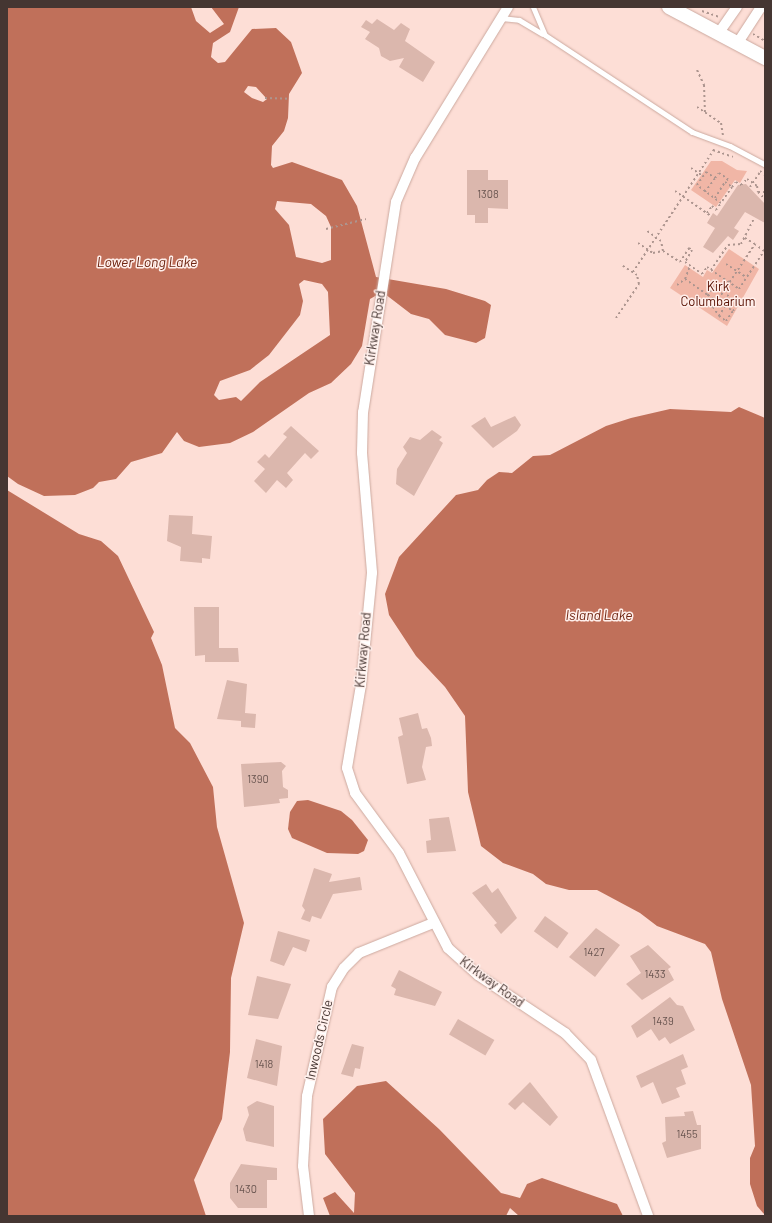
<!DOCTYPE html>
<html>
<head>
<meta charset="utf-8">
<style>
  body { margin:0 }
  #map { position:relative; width:772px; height:1223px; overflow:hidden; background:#fdded6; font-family:Barlow,sans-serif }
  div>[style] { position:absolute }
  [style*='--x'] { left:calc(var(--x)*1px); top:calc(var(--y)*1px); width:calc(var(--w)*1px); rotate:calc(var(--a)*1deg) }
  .green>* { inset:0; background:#f1b6a6 }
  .water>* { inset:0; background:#c0705a }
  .building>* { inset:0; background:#dbb7ad; transform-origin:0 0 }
  .path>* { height:2px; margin-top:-1px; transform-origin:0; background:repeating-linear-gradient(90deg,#ad958f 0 2px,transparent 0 5px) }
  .roads { filter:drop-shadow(0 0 1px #cca99f) drop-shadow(0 0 1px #cca99f) }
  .lane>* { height:5px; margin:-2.5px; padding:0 2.5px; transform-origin:2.5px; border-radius:2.5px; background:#fff }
  .street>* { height:10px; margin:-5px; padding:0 5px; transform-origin:5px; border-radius:5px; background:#fff }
  .secondary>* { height:14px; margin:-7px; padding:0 7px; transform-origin:7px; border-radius:7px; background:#fff }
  span { translate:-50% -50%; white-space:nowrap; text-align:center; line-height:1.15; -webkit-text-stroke:3px #ffefeb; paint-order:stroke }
  .number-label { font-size:11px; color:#6a5651 }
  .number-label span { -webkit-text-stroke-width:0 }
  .park-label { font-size:13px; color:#590f00 }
  .street-label { font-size:13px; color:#453632 }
  .water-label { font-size:14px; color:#702612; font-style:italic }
  .frame { position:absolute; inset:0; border:8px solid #453632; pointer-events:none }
</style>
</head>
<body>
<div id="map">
  <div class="green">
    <div style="clip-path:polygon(711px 161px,722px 161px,737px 170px,747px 171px,740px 183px,735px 180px,716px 207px,691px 190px)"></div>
    <div style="clip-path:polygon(729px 249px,759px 269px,727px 326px,670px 288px,685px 265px,703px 277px,707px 270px,712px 273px)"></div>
  </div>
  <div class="water">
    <div style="clip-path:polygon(evenodd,7px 7px,191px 7px,196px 21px,210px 33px,224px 24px,211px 7px,239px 7px,230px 32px,213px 43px,211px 57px,218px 63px,225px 62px,252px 29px,276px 28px,291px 42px,302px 73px,289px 94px,288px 118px,284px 131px,272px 146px,271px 165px,273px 168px,292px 162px,342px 180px,357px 206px,376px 277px,446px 289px,485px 301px,491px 305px,485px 338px,476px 343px,445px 335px,429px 319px,411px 314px,385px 294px,377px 295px,370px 299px,362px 346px,351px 364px,331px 383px,309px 393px,253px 432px,230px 443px,199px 447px,184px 441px,177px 432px,162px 453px,131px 462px,116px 479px,99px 482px,93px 488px,75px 495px,44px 496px,18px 484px,7px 476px,7px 7px,248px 86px,256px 87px,267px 99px,263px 102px,252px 98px,244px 92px,248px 86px,7px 7px,277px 201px,311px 204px,326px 216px,331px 227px,331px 260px,322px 263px,296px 257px,289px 225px,275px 209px,277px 201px,7px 7px,304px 280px,322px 284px,328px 292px,330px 335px,260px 382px,241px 401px,236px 397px,219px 400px,214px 395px,220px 381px,250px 370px,269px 355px,300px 315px,303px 301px,299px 284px,304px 280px)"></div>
    <div style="clip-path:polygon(739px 407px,765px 418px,765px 1215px,757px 1206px,750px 1184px,750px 1158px,755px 1146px,751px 1085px,722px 999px,711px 952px,705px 944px,657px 926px,640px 913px,597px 890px,569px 890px,546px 884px,533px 874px,503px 863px,481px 846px,468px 792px,465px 716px,445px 687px,416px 656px,389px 615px,385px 594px,399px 557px,456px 495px,478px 490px,487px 480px,499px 472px,512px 473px,533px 456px,550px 455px,606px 426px,631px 418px,670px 409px,731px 412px)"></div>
    <div style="clip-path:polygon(7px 490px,79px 534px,101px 541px,118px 556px,154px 632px,151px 638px,162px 665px,175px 728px,190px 743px,213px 787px,217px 827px,244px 923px,231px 978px,230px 1052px,222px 1119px,194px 1180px,206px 1216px,7px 1216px)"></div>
    <div style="clip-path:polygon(308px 800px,341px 811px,352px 820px,368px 840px,364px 851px,358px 854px,327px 853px,292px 838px,288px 829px,290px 812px,297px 801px)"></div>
    <div style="clip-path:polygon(386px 1081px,439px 1129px,501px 1193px,520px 1198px,527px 1184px,542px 1178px,617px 1204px,623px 1216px,519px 1216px,510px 1208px,506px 1216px,330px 1216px,323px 1198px,335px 1192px,354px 1213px,355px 1193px,325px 1154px,323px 1119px,357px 1086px)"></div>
  </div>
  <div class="building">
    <div style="clip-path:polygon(377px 19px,394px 30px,401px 23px,410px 29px,405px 41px,435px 62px,423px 82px,399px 67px,404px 58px,390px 61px,381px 56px,379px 48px,365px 39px,370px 32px,361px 27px,366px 20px,372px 24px)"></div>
    <div style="clip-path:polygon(467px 170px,488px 170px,488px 180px,508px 180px,508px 209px,488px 208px,488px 223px,475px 223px,475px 215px,467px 215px)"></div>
    <div style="clip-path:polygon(746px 184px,765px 204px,765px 223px,745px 212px,734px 228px,739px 231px,733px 240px,728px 236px,713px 253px,703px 247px,715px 228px,707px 223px,713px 213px,717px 216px,738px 185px)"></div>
    <div style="clip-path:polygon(515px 416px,521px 425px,517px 431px,493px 448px,471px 426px,485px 417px,491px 427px)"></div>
    <div style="clip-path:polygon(291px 426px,319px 451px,311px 459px,305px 453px,287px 473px,293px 480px,286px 488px,277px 480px,266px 493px,254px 481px,265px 469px,257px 462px,265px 454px,269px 458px,287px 437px,283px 434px)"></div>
    <div style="clip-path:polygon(432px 430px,442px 437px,439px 440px,443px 443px,414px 496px,396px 484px,397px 469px,407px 453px,403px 447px,410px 437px,420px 440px)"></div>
    <div style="clip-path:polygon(169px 515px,193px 516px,192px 534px,212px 536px,210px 559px,202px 558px,202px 563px,180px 561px,181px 547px,167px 541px)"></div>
    <div style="clip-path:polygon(194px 607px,219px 607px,219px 648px,238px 648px,239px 662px,205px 662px,205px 655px,195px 656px)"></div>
    <div style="clip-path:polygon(227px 680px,247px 684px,245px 713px,256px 714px,255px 728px,241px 727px,241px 721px,217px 719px)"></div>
    <div style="clip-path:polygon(418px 713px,422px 729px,427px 728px,431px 738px,432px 746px,426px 747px,422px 767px,426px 780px,407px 784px,398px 737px,403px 735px,399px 718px)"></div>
    <div style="clip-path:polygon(281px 762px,286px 766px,282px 771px,283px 787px,288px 790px,288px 798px,279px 799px,280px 803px,244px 807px,241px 764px)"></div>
    <div style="clip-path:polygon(449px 817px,456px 851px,427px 853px,426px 841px,431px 840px,429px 819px)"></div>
    <div style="clip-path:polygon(314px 868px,332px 874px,329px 882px,360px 877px,362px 890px,333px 894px,321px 919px,312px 916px,310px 922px,301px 919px,305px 910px,302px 906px)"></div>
    <div style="clip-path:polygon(486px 884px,492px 893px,498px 888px,517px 918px,501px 934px,494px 925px,497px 923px,472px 893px)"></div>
    <div style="left:545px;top:916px;width:29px;height:19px;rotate:36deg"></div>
    <div style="clip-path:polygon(596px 928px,620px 945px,595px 977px,569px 957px)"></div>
    <div style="clip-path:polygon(278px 931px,310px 940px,306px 952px,293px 947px,284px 966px,270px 961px)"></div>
    <div style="clip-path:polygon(648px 945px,671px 967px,668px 969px,674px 980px,642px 1000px,626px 984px,641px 973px,630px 956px)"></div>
    <div style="clip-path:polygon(399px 970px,442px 992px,435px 1006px,394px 995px,396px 989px,391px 986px)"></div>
    <div style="clip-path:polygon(257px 976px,291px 984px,278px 1019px,248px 1015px)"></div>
    <div style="clip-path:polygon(670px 997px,677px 1005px,683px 1006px,695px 1030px,670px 1044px,665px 1037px,659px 1041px,651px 1029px,637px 1038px,631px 1026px)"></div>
    <div style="left:458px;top:1019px;width:42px;height:18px;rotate:30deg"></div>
    <div style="clip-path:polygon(256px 1039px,282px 1046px,277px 1086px,247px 1078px)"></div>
    <div style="clip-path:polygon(352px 1044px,364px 1047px,360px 1069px,355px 1068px,353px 1077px,341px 1074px)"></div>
    <div style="clip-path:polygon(683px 1054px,688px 1067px,681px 1070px,686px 1084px,676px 1088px,680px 1097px,662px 1104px,653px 1082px,641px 1088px,636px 1076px)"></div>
    <div style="clip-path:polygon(530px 1082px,558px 1117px,550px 1126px,523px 1102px,515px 1110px,508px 1104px)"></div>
    <div style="clip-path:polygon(257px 1101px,274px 1106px,274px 1147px,246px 1141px,243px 1129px,249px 1115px,247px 1107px)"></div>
    <div style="clip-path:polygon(693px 1111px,697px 1125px,701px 1125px,701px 1149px,667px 1158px,662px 1143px,666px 1141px,665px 1117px,685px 1116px,684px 1112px)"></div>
    <div style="clip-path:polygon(241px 1164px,277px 1168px,277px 1180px,267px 1180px,267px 1208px,238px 1208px,230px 1198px,230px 1183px)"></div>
  </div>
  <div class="path">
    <div style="--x:702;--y:11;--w:18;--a:19"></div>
    <div style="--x:753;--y:34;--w:14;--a:30"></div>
    <div style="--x:697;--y:70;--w:17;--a:65"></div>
    <div style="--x:704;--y:85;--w:29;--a:88"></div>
    <div style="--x:265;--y:98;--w:25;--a:2"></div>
    <div style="--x:697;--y:107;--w:29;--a:34"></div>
    <div style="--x:721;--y:123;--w:13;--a:81"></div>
    <div style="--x:713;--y:150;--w:21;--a:19"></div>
    <div style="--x:691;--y:168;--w:14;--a:34"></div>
    <div style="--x:760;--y:171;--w:6;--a:39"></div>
    <div style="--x:706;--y:172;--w:11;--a:34"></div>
    <div style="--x:715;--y:178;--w:6;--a:-51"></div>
    <div style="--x:719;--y:173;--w:11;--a:34"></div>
    <div style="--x:728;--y:179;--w:4;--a:135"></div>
    <div style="--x:725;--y:182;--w:9;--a:36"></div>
    <div style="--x:732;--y:187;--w:19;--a:125"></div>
    <div style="--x:721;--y:203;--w:30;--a:-143"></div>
    <div style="--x:697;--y:185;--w:16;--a:-55"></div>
    <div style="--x:732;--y:187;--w:6;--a:-51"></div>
    <div style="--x:736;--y:182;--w:6;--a:31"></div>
    <div style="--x:741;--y:185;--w:8;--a:-45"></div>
    <div style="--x:747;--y:179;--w:12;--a:35"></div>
    <div style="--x:757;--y:186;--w:6;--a:81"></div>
    <div style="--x:758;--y:192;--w:7;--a:0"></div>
    <div style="--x:750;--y:187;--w:18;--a:-56"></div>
    <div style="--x:675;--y:191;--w:44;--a:34.8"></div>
    <div style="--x:705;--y:192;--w:17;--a:-54"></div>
    <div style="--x:758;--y:192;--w:10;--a:45"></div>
    <div style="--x:715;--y:198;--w:19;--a:-58"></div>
    <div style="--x:707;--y:213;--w:9;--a:-54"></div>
    <div style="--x:712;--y:206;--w:6;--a:45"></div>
    <div style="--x:716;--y:210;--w:9;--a:-54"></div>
    <div style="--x:326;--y:229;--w:41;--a:-14"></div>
    <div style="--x:638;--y:243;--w:18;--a:34"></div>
    <div style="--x:653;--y:253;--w:10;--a:-11"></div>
    <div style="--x:663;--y:251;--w:10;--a:-101"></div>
    <div style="--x:661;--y:241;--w:17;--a:-144"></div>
    <div style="--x:663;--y:251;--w:20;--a:33"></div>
    <div style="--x:680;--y:262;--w:17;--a:-57"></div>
    <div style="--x:689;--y:248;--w:4;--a:34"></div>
    <div style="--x:692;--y:250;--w:14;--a:120"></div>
    <div style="--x:685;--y:262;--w:21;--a:35"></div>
    <div style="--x:702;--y:274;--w:9;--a:-54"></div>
    <div style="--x:707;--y:267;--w:5;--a:37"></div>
    <div style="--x:711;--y:270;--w:30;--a:-56"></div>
    <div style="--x:728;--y:245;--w:13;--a:-4"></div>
    <div style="--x:741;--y:244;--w:29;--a:-63"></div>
    <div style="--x:726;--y:264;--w:24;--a:33"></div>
    <div style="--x:711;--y:270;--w:34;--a:34"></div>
    <div style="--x:739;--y:289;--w:45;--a:-56.7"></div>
    <div style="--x:764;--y:251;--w:11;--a:-142"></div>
    <div style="--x:633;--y:272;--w:149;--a:-56.5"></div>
    <div style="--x:685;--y:279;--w:28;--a:35"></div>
    <div style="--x:708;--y:295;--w:20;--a:33"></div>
    <div style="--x:725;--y:306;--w:9;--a:32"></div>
    <div style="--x:733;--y:311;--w:10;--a:-53"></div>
    <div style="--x:739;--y:303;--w:9;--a:-148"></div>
    <div style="--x:731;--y:298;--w:10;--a:127"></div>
    <div style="--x:725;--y:306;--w:12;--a:121"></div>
    <div style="--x:719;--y:316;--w:9;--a:36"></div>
    <div style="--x:726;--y:321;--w:12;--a:-55"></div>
    <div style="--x:677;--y:285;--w:10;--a:-37"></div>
    <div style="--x:685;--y:279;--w:14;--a:-69"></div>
    <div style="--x:718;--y:289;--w:5;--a:-143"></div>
    <div style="--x:714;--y:286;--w:22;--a:124"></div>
    <div style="--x:702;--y:304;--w:11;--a:15"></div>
    <div style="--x:713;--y:307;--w:76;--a:-56.3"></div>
    <div style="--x:755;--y:244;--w:12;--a:-149"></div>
    <div style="--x:727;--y:295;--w:5;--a:37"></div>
    <div style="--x:713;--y:307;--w:11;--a:56"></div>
    <div style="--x:616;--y:318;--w:41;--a:-55.9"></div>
    <div style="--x:639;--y:284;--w:9;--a:-103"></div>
    <div style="--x:637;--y:275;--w:17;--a:-147"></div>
  </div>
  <div class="roads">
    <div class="lane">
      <div style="--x:533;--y:7;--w:30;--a:67"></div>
      <div style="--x:545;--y:35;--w:176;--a:33.4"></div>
      <div style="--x:692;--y:132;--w:40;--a:20.2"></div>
      <div style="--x:730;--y:146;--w:40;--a:28"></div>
      <div style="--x:501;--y:18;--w:18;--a:6"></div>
      <div style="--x:519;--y:20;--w:27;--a:31"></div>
    </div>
    <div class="street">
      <div style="--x:508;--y:7;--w:177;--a:121.6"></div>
      <div style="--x:415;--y:158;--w:48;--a:113.4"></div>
      <div style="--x:396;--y:202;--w:213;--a:98.9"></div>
      <div style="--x:363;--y:412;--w:41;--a:91.4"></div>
      <div style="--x:362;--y:453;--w:120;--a:85.2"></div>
      <div style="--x:372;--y:573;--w:113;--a:95.6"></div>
      <div style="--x:361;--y:685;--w:84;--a:99.6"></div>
      <div style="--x:347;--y:768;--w:26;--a:72"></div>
      <div style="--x:355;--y:793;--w:74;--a:53.7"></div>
      <div style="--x:399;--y:853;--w:107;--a:62.7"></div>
      <div style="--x:448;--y:948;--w:40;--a:42"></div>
      <div style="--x:478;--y:975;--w:105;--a:33.7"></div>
      <div style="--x:565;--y:1033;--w:37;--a:46"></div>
      <div style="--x:591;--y:1060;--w:166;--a:69.9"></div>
      <div style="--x:718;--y:34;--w:33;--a:-55"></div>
      <div style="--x:737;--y:44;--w:44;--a:-57"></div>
      <div style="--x:309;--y:1216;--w:50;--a:-96.8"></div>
      <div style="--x:303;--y:1166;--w:70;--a:-86.7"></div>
      <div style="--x:307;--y:1096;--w:112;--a:-77.1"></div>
      <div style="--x:332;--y:987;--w:22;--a:-58"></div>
      <div style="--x:344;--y:968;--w:21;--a:-45"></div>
      <div style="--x:359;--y:953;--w:80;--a:-22.1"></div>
    </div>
    <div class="secondary">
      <div style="--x:669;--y:7;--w:109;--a:28"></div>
    </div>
  </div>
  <div class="number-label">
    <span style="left:488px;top:194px">1308</span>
    <span style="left:258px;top:779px">1390</span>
    <span style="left:594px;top:952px">1427</span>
    <span style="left:655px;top:974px">1433</span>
    <span style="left:663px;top:1021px">1439</span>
    <span style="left:264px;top:1064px">1418</span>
    <span style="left:687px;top:1134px">1455</span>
    <span style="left:246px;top:1189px">1430</span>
  </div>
  <div class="park-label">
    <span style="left:718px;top:294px">Kirk<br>Columbarium</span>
  </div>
  <div class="street-label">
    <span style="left:375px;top:328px;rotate:-81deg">Kirkway Road</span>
    <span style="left:363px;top:650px;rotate:-85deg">Kirkway Road</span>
    <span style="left:492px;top:982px;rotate:36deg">Kirkway Road</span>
    <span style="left:319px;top:1040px;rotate:-77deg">Inwoods Circle</span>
  </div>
  <div class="water-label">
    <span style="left:147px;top:262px">Lower Long Lake</span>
    <span style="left:599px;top:615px">Island Lake</span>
  </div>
  <div class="frame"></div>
</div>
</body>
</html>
